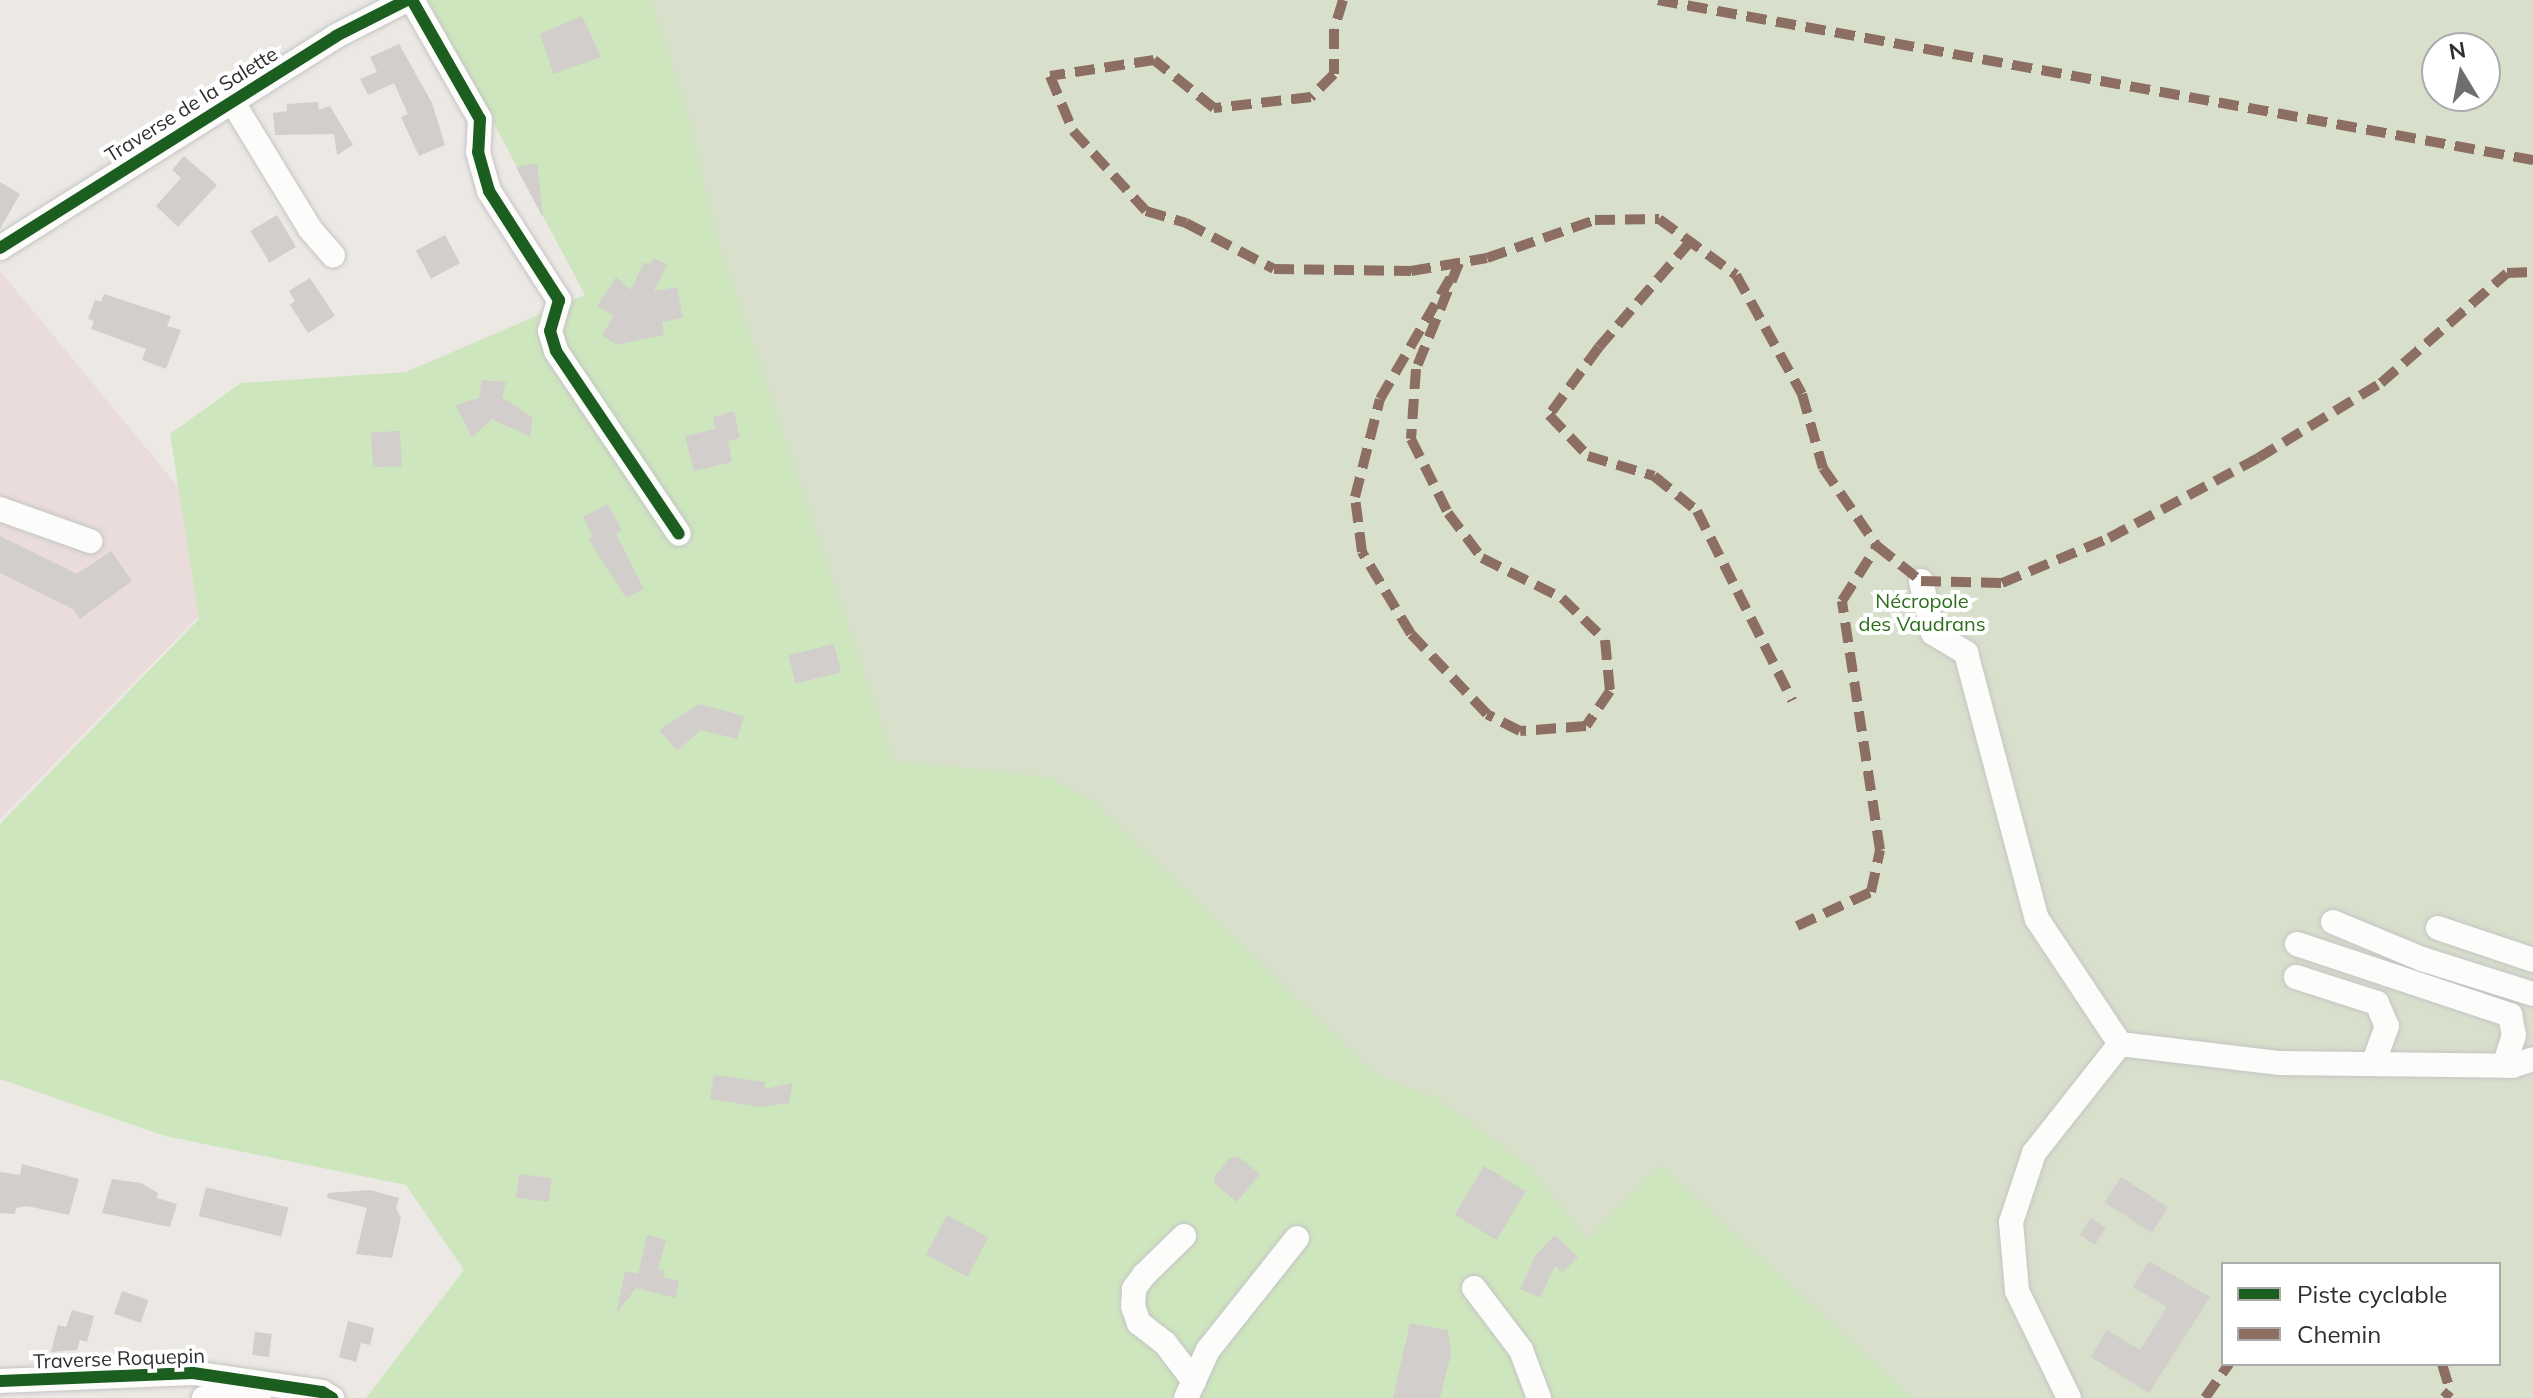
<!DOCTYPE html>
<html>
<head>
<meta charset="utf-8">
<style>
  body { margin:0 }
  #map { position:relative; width:2533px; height:1398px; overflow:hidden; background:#ece8e4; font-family:Mulish,sans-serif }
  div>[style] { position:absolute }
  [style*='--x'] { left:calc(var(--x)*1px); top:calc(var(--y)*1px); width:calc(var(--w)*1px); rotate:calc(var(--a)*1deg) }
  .medical>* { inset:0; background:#e9dcdb }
  .green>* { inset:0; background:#cee6be }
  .cemetery>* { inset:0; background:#d8e0cc }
  .building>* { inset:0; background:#d1cecb; transform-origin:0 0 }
  .roads { filter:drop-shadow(0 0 2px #c5c4c5) drop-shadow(0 0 2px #c5c4c5) }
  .minor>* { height:24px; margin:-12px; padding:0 12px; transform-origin:12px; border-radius:12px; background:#fcfcfb }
  .quiet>* { height:10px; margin-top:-5px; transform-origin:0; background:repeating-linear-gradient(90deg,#8d6e63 0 20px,transparent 0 30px) }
  .cycleway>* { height:12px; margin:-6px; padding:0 6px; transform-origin:6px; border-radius:6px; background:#1b5e20 }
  span { translate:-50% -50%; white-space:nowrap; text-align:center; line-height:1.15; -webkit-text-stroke:8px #fff; paint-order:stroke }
  .street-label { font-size:20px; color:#2e2e2e }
  .park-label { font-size:20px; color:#2c6e1b }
  .legend { position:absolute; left:2221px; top:1262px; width:280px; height:104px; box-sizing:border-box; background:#fff; border:2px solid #ababab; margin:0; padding:10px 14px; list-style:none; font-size:24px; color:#2e2e2e }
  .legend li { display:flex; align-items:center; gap:16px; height:40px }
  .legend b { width:40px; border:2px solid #ababab }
  .north { position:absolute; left:2421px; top:32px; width:80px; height:80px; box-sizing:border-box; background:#fff; border:2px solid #ababab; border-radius:50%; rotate:350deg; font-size:22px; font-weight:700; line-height:32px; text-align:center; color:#2e2e2e }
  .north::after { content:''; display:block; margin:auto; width:28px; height:36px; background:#706f6e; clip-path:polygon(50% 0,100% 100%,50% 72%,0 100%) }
</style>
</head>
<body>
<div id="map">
  <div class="medical">
    <div style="clip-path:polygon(0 271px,237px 558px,198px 617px,0 819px)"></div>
  </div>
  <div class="green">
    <div style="clip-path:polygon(428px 0,1033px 0,2046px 1398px,366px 1398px,464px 1270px,406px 1185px,165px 1136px,0 1079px,0 824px,199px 619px,170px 434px,241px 383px,406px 372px,585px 295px)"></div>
  </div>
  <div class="cemetery">
    <div style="clip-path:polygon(evenodd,651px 0,2533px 0,2533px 1398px,1912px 1398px,1660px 1165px,1586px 1240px,1529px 1166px,1436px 1097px,1378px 1077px,1092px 800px,1049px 777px,894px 761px,716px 235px,689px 118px,651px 0,2437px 48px,2485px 48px,2485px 96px,2437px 96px,2437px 48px,651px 0,2223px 1264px,2499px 1264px,2499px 1364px,2223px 1364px,2223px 1264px)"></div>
  </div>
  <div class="building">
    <div style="clip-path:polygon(582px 16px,601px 57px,553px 74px,540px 34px)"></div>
    <div style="clip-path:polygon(399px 44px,432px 103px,445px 145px,419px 156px,401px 117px,408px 114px,394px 83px,368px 95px,360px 79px,377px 72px,370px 57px)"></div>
    <div style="clip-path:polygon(318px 102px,319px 110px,330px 106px,353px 145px,337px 155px,334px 134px,275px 135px,273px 113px,287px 111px,287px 104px)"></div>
    <div style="clip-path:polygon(184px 156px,217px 185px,178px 227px,156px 206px,181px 178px,172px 170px)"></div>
    <div style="clip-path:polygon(537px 163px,543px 216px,542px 216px,516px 167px)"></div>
    <div style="clip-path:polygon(0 182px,20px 194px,0 229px)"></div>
    <div style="left:277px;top:215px;width:37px;height:31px;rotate:59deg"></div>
    <div style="left:445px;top:235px;width:32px;height:33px;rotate:62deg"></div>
    <div style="clip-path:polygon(654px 258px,667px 265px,654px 291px,677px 287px,683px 318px,662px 322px,664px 335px,616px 345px,602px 335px,614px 316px,597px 306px,616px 277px,631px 290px,644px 262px,650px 265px)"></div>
    <div style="clip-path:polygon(310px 278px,335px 316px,308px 333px,290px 305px,295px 301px,289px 291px)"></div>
    <div style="clip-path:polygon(104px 294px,171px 316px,167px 326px,181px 330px,166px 369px,142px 360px,146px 349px,91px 329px,94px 321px,88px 319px,95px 300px,101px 302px)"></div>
    <div style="clip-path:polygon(482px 380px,506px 382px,502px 397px,533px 418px,530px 437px,492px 419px,472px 437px,455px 405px,479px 398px)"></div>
    <div style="clip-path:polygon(734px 411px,740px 438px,728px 441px,732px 462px,694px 471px,685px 436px,715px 429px,713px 417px)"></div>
    <div style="left:400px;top:431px;width:35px;height:29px;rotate:87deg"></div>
    <div style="clip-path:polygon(608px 504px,622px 531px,616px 534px,644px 589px,626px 598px,588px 539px,593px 536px,583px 517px)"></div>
    <div style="clip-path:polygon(0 536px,77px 574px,111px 551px,132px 581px,80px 619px,73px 609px,0 573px)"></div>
    <div style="left:834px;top:644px;width:29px;height:47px;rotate:76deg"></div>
    <div style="clip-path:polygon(699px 704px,744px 716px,737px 739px,701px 730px,677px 751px,659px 730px)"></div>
    <div style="clip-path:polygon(714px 1075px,765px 1082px,765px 1089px,793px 1083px,789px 1103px,761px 1107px,710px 1099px)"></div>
    <div style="clip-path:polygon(1239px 1157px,1260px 1174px,1237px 1202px,1215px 1184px,1214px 1177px,1230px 1158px)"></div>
    <div style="clip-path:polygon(22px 1164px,79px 1179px,69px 1215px,27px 1206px,16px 1208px,15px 1214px,0 1213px,0 1172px,20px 1175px)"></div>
    <div style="left:1484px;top:1166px;width:49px;height:57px;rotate:31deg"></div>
    <div style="left:519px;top:1174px;width:33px;height:24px;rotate:7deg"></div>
    <div style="left:2121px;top:1177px;width:56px;height:30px;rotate:33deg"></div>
    <div style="clip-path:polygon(112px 1179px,141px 1183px,158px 1193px,157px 1198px,177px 1204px,170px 1227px,102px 1213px)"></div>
    <div style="left:206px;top:1187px;width:85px;height:30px;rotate:14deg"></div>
    <div style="clip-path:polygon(370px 1190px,399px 1198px,396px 1208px,401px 1218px,392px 1258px,356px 1254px,367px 1208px,327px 1198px,328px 1193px)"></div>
    <div style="left:947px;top:1215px;width:47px;height:45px;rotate:28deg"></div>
    <div style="left:2091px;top:1218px;width:18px;height:20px;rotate:34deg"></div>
    <div style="clip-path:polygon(647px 1235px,666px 1240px,658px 1269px,665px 1271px,663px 1277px,679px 1281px,676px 1298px,636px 1288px,616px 1314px,625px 1271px,638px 1274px)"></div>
    <div style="clip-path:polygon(1555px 1235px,1578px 1257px,1562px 1273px,1555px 1266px,1540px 1298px,1520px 1289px,1535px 1256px)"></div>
    <div style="clip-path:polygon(2149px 1261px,2210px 1297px,2149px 1393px,2091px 1357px,2107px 1330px,2140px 1350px,2167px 1307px,2133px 1287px)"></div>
    <div style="left:122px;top:1291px;width:28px;height:24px;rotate:19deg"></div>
    <div style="clip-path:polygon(72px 1310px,94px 1316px,87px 1342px,80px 1340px,77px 1350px,51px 1352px,58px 1325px,66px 1327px)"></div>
    <div style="clip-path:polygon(348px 1321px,374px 1328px,370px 1345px,361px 1343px,356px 1362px,339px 1357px)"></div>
    <div style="clip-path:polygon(1410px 1323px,1448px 1330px,1451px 1354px,1440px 1398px,1393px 1398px)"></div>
    <div style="left:255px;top:1332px;width:17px;height:23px;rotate:7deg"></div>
  </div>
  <div class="roads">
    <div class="minor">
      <div style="--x:412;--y:0;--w:137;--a:60.3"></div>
      <div style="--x:480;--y:119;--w:33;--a:93"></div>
      <div style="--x:478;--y:152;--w:41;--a:74.2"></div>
      <div style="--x:489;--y:191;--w:130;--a:57.3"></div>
      <div style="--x:559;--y:300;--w:32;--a:106"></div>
      <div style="--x:550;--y:331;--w:21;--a:73"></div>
      <div style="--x:556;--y:351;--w:220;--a:56.1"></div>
      <div style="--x:232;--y:101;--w:150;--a:58.6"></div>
      <div style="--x:310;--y:229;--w:35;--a:49"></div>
      <div style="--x:0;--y:248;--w:397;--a:-32.2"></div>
      <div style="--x:336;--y:36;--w:80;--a:-26.9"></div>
      <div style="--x:0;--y:509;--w:96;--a:19.6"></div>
      <div style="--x:1921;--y:581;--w:53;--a:77"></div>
      <div style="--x:1933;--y:633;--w:39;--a:31"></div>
      <div style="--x:1966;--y:653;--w:275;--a:75.1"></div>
      <div style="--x:2037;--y:919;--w:150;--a:56.4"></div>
      <div style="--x:2120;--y:1044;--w:139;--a:128.3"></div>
      <div style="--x:2034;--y:1153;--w:73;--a:108.4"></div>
      <div style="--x:2011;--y:1222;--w:69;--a:85"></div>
      <div style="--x:2017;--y:1291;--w:119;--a:64.1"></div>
      <div style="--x:2333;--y:922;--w:96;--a:22.6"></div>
      <div style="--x:2422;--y:959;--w:116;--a:17.5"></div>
      <div style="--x:2438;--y:928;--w:100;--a:18.6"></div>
      <div style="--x:2297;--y:944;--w:225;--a:18.4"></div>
      <div style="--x:2510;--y:1015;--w:20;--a:79"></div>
      <div style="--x:2514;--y:1035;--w:32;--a:108"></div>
      <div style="--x:2296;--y:977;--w:85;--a:17.8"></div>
      <div style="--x:2377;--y:1003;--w:25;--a:67"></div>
      <div style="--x:2387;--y:1026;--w:40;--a:110.2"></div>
      <div style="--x:2120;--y:1044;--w:161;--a:6.8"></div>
      <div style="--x:2280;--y:1063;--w:232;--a:0.7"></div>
      <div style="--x:2512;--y:1066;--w:22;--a:-18"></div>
      <div style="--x:1184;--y:1236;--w:56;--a:135.7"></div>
      <div style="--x:1144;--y:1275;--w:17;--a:126"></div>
      <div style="--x:1134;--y:1289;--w:17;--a:93"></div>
      <div style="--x:1133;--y:1306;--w:18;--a:71"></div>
      <div style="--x:1139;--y:1323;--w:33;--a:38"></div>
      <div style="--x:1165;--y:1343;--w:48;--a:52.7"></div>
      <div style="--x:1474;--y:1288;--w:78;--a:52.8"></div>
      <div style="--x:1521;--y:1350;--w:51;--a:69.4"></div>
      <div style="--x:0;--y:1381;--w:193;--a:-2.4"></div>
      <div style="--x:193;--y:1373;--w:130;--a:8.4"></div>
      <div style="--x:322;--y:1392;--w:12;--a:31"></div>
      <div style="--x:204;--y:1398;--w:55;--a:0"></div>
      <div style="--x:1186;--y:1398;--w:53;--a:-65.4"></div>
      <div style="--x:1208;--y:1350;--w:143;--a:-51.5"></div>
    </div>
  </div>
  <div class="quiet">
    <div style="--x:1343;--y:0;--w:30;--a:107"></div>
    <div style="--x:1334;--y:29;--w:45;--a:90"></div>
    <div style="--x:1334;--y:74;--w:33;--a:135"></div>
    <div style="--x:1311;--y:97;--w:98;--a:173.5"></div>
    <div style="--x:1214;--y:108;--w:77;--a:-141.3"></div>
    <div style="--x:1154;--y:60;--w:105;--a:171.3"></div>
    <div style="--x:1050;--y:76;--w:60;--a:67.3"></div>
    <div style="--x:1073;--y:131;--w:108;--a:47.6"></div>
    <div style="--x:1146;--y:211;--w:42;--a:16.7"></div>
    <div style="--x:1186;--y:223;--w:99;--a:27.6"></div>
    <div style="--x:1274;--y:269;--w:137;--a:0.8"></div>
    <div style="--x:1411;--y:271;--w:77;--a:-9.7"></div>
    <div style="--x:1487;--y:258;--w:114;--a:-19.4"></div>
    <div style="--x:1595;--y:220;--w:64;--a:-0.9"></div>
    <div style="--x:1659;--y:219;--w:95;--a:36"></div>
    <div style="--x:1736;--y:275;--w:136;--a:61"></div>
    <div style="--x:1802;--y:394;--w:77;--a:74.2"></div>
    <div style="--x:1823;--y:468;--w:95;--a:55.3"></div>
    <div style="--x:1877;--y:546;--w:56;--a:38.5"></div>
    <div style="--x:1921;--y:581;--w:81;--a:1.4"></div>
    <div style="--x:2002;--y:583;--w:116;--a:-22.8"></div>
    <div style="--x:2109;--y:538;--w:169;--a:-28.2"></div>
    <div style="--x:2258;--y:458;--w:144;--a:-31.4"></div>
    <div style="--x:2381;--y:383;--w:167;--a:-41.1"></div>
    <div style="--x:2507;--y:273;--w:26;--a:-2"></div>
    <div style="--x:1658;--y:0;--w:890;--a:10.36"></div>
    <div style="--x:1690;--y:242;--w:139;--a:130.9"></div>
    <div style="--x:1599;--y:347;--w:84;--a:126.3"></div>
    <div style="--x:1549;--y:415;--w:57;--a:46.4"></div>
    <div style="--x:1588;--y:456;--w:69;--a:16.9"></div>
    <div style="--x:1654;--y:476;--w:55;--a:39.1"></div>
    <div style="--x:1697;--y:511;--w:212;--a:63.3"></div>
    <div style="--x:1459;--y:263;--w:114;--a:112.1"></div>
    <div style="--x:1416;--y:369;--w:70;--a:94.1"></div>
    <div style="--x:1411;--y:439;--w:83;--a:63.4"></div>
    <div style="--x:1448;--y:513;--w:56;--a:52.9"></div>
    <div style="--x:1482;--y:558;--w:89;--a:26.6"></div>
    <div style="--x:1562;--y:598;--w:60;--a:44.3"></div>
    <div style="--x:1605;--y:640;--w:51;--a:84.4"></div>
    <div style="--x:1610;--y:691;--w:42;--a:124.4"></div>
    <div style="--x:1586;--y:726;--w:66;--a:175.7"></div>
    <div style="--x:1520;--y:731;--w:37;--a:-153"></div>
    <div style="--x:1487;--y:714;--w:110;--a:-133.5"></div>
    <div style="--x:1411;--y:634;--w:96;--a:-120.9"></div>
    <div style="--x:1362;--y:552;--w:55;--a:-97.3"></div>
    <div style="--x:1355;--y:497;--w:101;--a:-75.7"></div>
    <div style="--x:1380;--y:399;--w:157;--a:-59.8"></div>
    <div style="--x:1797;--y:926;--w:81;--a:-24.7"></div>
    <div style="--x:1871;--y:892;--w:43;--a:-77.9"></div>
    <div style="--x:1880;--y:850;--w:252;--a:-98.7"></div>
    <div style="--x:1842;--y:601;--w:65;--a:-57.5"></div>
    <div style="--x:2442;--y:1364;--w:28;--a:73"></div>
    <div style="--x:2450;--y:1391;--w:9;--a:131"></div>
    <div style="--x:2205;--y:1398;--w:42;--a:-54.8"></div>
  </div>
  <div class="cycleway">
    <div style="--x:412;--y:0;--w:137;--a:60.3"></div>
    <div style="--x:480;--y:119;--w:33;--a:93"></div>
    <div style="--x:478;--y:152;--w:41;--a:74.2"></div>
    <div style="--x:489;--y:191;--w:130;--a:57.3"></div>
    <div style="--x:559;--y:300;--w:32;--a:106"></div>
    <div style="--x:550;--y:331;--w:21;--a:73"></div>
    <div style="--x:556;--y:351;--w:220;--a:56.1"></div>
    <div style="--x:0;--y:248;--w:397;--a:-32.2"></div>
    <div style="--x:336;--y:36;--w:80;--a:-26.9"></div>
    <div style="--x:0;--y:1381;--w:193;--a:-2.4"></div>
    <div style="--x:193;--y:1373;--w:130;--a:8.4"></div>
    <div style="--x:322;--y:1392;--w:12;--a:31"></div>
  </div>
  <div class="street-label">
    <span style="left:191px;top:104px;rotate:-32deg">Traverse de la Salette</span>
    <span style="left:119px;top:1358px;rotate:-2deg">Traverse Roquepin</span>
  </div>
  <div class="park-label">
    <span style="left:1922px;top:612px">Nécropole<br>des Vaudrans</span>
  </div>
  <ul class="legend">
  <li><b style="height:10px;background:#1b5e20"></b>Piste cyclable</li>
  <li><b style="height:10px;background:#8d6e63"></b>Chemin</li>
  </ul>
  <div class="north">N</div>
</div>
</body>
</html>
